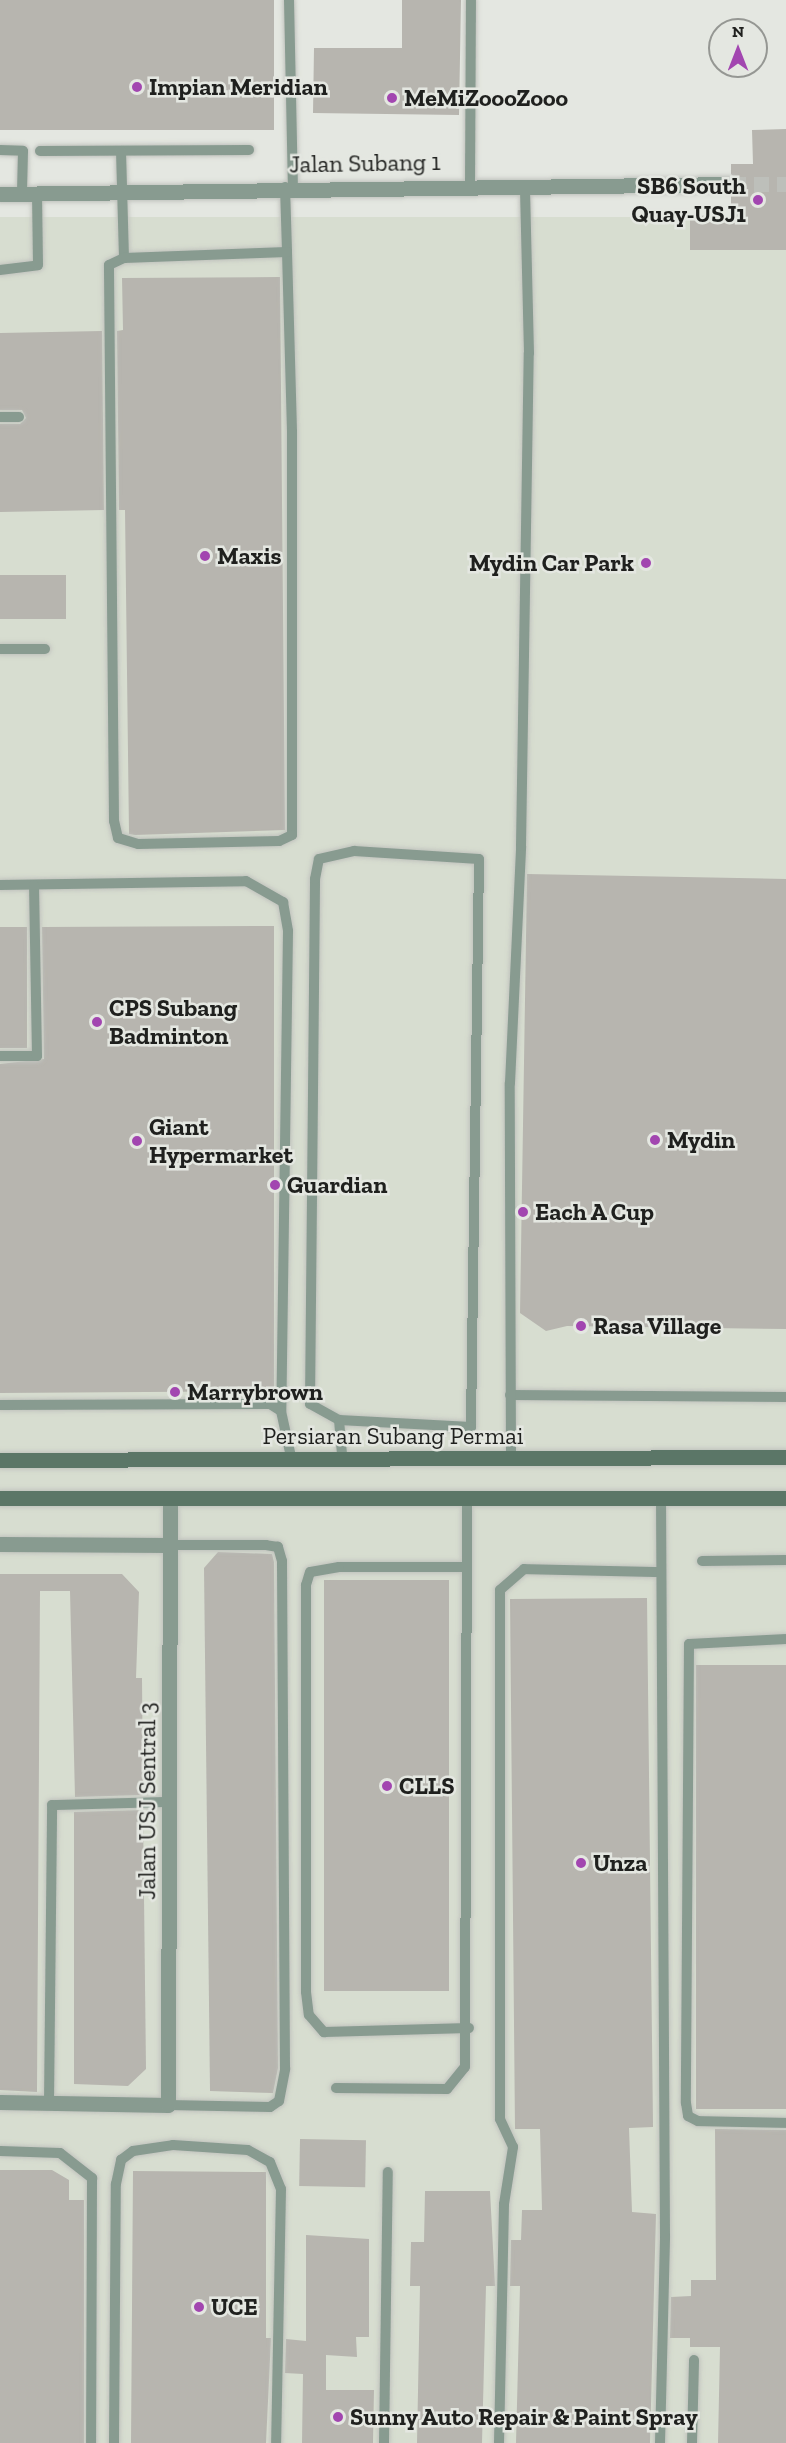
<!DOCTYPE html>
<html>
<head>
<meta charset="utf-8">
<style>
  body { margin:0 }
  #map { position:relative; width:786px; height:2443px; overflow:hidden; background:#e4e7e1; font-family:"Zilla Slab",serif }
  div>[style] { position:absolute }
  [style*='--x'] { left:calc(var(--x)*1px); top:calc(var(--y)*1px); width:calc(var(--w)*1px); rotate:calc(var(--a)*1deg) }
  .built>* { inset:0; background:#d7ddd0; transform-origin:0 0 }
  .building>* { inset:0; background:#b7b5af; transform-origin:0 0 }
  .minor-tunnel>* { height:15px; margin-top:-7.5px; transform-origin:0; background:repeating-linear-gradient(90deg,#bdbfba 0 15px,transparent 0 23px) }
  .roads { filter:drop-shadow(0 0 2px #c1c3be) drop-shadow(0 0 2px #c1c3be) }
  .service>* { height:10px; margin:-5px; padding:0 5px; transform-origin:5px; border-radius:5px; background:#889b90 }
  .minor>* { height:15px; margin:-7.5px; padding:0 7.5px; transform-origin:7.5px; border-radius:7.5px; background:#889b90 }
  .secondary>* { height:15px; margin:-7.5px; padding:0 7.5px; transform-origin:7.5px; border-radius:7.5px; background:#5b7667 }
  .dots>* { width:16px; height:16px; translate:-50% -50%; box-sizing:border-box; border:3px solid #e4e7e1; border-radius:50% }
  span { translate:-50% -50%; white-space:nowrap; text-align:center; line-height:1.15; -webkit-text-stroke:5px #e4e7e1; paint-order:stroke }
  .poi-label { font-size:24px; color:#1f201e; font-weight:700 }
  .left { translate:0 -50%; text-align:left }
  .right { translate:-100% -50%; text-align:right }
  .street-label { font-size:24px; color:#1f201e }
  .north { position:absolute; left:708px; top:18px; width:60px; height:60px; box-sizing:border-box; background:#e4e7e1; border:2px solid #959793; border-radius:50%; rotate:0deg; font-size:16px; font-weight:700; line-height:24px; text-align:center; color:#1f201e }
  .north::after { content:''; display:block; margin:auto; width:21px; height:27px; background:#a246b0; clip-path:polygon(50% 0,100% 100%,50% 72%,0 100%) }
</style>
</head>
<body>
<div id="map">
  <div class="built">
    <div style="left:0;top:217px;width:786px;height:2226px"></div>
  </div>
  <div class="building">
    <div style="left:0;top:0;width:274px;height:130px"></div>
    <div style="clip-path:polygon(402px 0,461px 0,459px 115px,313px 113px,314px 48px,402px 48px)"></div>
    <div style="clip-path:polygon(786px 129px,786px 250px,690px 250px,690px 216px,731px 215px,731px 194px,741px 184px,731px 174px,731px 164px,753px 164px,752px 130px)"></div>
    <div style="clip-path:polygon(280px 277px,285px 830px,135px 835px,129px 834px,125px 510px,119px 510px,117px 331px,123px 330px,122px 278px)"></div>
    <div style="clip-path:polygon(102px 331px,104px 510px,0 512px,0 424px,20px 424px,26px 418px,22px 410px,0 410px,0 333px)"></div>
    <div style="left:0;top:575px;width:66px;height:44px"></div>
    <div style="clip-path:polygon(527px 874px,786px 879px,786px 1329px,567px 1326px,546px 1331px,520px 1313px)"></div>
    <div style="clip-path:polygon(274px 926px,274px 1391px,0 1393px,0 1064px,44px 1059px,42px 927px)"></div>
    <div style="left:0;top:927px;width:27px;height:121px"></div>
    <div style="clip-path:polygon(218px 1552px,272px 1554px,274px 1562px,278px 2068px,273px 2093px,210px 2091px,204px 1568px)"></div>
    <div style="clip-path:polygon(0 1574px,122px 1574px,139px 1592px,136px 1678px,142px 1678px,143px 1795px,75px 1797px,70px 1591px,40px 1591px,37px 2092px,0 2090px)"></div>
    <div style="left:324px;top:1580px;width:125px;height:411px"></div>
    <div style="clip-path:polygon(647px 1598px,653px 2127px,629px 2128px,632px 2212px,656px 2214px,650px 2443px,516px 2443px,520px 2286px,510px 2286px,511px 2240px,521px 2240px,522px 2210px,542px 2210px,540px 2129px,515px 2129px,510px 1599px)"></div>
    <div style="left:696px;top:1665px;width:90px;height:444px"></div>
    <div style="clip-path:polygon(143px 1810px,146px 2069px,128px 2086px,74px 2084px,74px 1812px)"></div>
    <div style="clip-path:polygon(715px 2129px,786px 2130px,786px 2443px,718px 2443px,720px 2347px,690px 2347px,690px 2338px,670px 2338px,671px 2297px,691px 2296px,691px 2280px,716px 2280px)"></div>
    <div style="left:300px;top:2139px;width:66px;height:47px;rotate:1deg"></div>
    <div style="clip-path:polygon(0 2170px,52px 2170px,69px 2180px,69px 2200px,84px 2200px,84px 2443px,0 2443px)"></div>
    <div style="clip-path:polygon(133px 2171px,266px 2172px,266px 2338px,271px 2338px,266px 2443px,131px 2443px)"></div>
    <div style="clip-path:polygon(425px 2191px,490px 2191px,495px 2286px,486px 2286px,482px 2443px,417px 2443px,420px 2286px,410px 2286px,411px 2242px,424px 2242px)"></div>
    <div style="clip-path:polygon(306px 2235px,369px 2239px,369px 2337px,356px 2337px,357px 2357px,326px 2355px,326px 2390px,374px 2390px,373px 2443px,302px 2443px,303px 2374px,285px 2373px,286px 2339px,306px 2341px)"></div>
  </div>
  <div class="minor-tunnel">
    <div style="--x:731;--y:184;--w:55;--a:0"></div>
  </div>
  <div class="roads">
    <div class="service">
      <div style="--x:289;--y:0;--w:187;--a:88.8"></div>
      <div style="--x:0;--y:150;--w:23;--a:2"></div>
      <div style="--x:23;--y:151;--w:42;--a:91.4"></div>
      <div style="--x:40;--y:151;--w:209;--a:-0.3"></div>
      <div style="--x:121;--y:151;--w:107;--a:88.4"></div>
      <div style="--x:470;--y:184;--w:184;--a:-89.7"></div>
      <div style="--x:285;--y:187;--w:65;--a:88.2"></div>
      <div style="--x:287;--y:252;--w:180;--a:88.4"></div>
      <div style="--x:292;--y:432;--w:403;--a:90"></div>
      <div style="--x:292;--y:835;--w:14;--a:155"></div>
      <div style="--x:279;--y:841;--w:141;--a:178.8"></div>
      <div style="--x:138;--y:844;--w:21;--a:-163"></div>
      <div style="--x:118;--y:838;--w:17;--a:-103"></div>
      <div style="--x:114;--y:821;--w:556;--a:-90.52"></div>
      <div style="--x:109;--y:265;--w:17;--a:-25"></div>
      <div style="--x:124;--y:258;--w:163;--a:-2.1"></div>
      <div style="--x:0;--y:270;--w:38;--a:-7"></div>
      <div style="--x:38;--y:265;--w:72;--a:-90.8"></div>
      <div style="--x:0;--y:417;--w:19;--a:0"></div>
      <div style="--x:0;--y:649;--w:45;--a:0"></div>
      <div style="--x:354;--y:851;--w:125;--a:3.7"></div>
      <div style="--x:479;--y:859;--w:568;--a:90.81"></div>
      <div style="--x:471;--y:1427;--w:132;--a:-177"></div>
      <div style="--x:339;--y:1420;--w:33;--a:-151"></div>
      <div style="--x:310;--y:1404;--w:525;--a:-89.45"></div>
      <div style="--x:315;--y:879;--w:20;--a:-79"></div>
      <div style="--x:319;--y:859;--w:36;--a:-13"></div>
      <div style="--x:0;--y:885;--w:246;--a:-0.9"></div>
      <div style="--x:246;--y:881;--w:43;--a:29.6"></div>
      <div style="--x:283;--y:902;--w:29;--a:80"></div>
      <div style="--x:288;--y:931;--w:480;--a:90.8"></div>
      <div style="--x:281;--y:1411;--w:47;--a:77.7"></div>
      <div style="--x:0;--y:1056;--w:37;--a:0"></div>
      <div style="--x:37;--y:1056;--w:171;--a:-91"></div>
      <div style="--x:510;--y:1395;--w:276;--a:0.4"></div>
      <div style="--x:0;--y:1405;--w:270;--a:-0.2"></div>
      <div style="--x:270;--y:1404;--w:13;--a:32"></div>
      <div style="--x:339;--y:1420;--w:37;--a:85"></div>
      <div style="--x:511;--y:1459;--w:376;--a:-90.2"></div>
      <div style="--x:510;--y:1083;--w:237;--a:-87.3"></div>
      <div style="--x:521;--y:846;--w:493;--a:-89.1"></div>
      <div style="--x:529;--y:353;--w:168;--a:-91.4"></div>
      <div style="--x:702;--y:1561;--w:84;--a:-0.7"></div>
      <div style="--x:467;--y:1567;--w:128;--a:180"></div>
      <div style="--x:339;--y:1567;--w:29;--a:170"></div>
      <div style="--x:310;--y:1572;--w:14;--a:107"></div>
      <div style="--x:306;--y:1585;--w:407;--a:90"></div>
      <div style="--x:306;--y:1992;--w:23;--a:83"></div>
      <div style="--x:309;--y:2015;--w:23;--a:49"></div>
      <div style="--x:324;--y:2032;--w:145;--a:-1.6"></div>
      <div style="--x:786;--y:1639;--w:97;--a:177"></div>
      <div style="--x:689;--y:1644;--w:459;--a:90.4"></div>
      <div style="--x:686;--y:2103;--w:13;--a:81"></div>
      <div style="--x:688;--y:2116;--w:11;--a:27"></div>
      <div style="--x:698;--y:2121;--w:88;--a:1.3"></div>
      <div style="--x:336;--y:2088;--w:111;--a:0.5"></div>
      <div style="--x:447;--y:2089;--w:28;--a:-51"></div>
      <div style="--x:465;--y:2067;--w:569;--a:-89.8"></div>
      <div style="--x:49;--y:2103;--w:298;--a:-89.4"></div>
      <div style="--x:52;--y:1805;--w:117;--a:-1.5"></div>
      <div style="--x:168;--y:2105;--w:102;--a:1.1"></div>
      <div style="--x:270;--y:2107;--w:11;--a:-34"></div>
      <div style="--x:279;--y:2101;--w:33;--a:-79"></div>
      <div style="--x:285;--y:2069;--w:508;--a:-90.34"></div>
      <div style="--x:282;--y:1561;--w:15;--a:-106"></div>
      <div style="--x:278;--y:1547;--w:12;--a:-171"></div>
      <div style="--x:266;--y:1545;--w:96;--a:180"></div>
      <div style="--x:0;--y:2151;--w:60;--a:1.9"></div>
      <div style="--x:60;--y:2153;--w:41;--a:38"></div>
      <div style="--x:92;--y:2178;--w:265;--a:90.2"></div>
      <div style="--x:114;--y:2443;--w:259;--a:-89.6"></div>
      <div style="--x:116;--y:2184;--w:25;--a:-78"></div>
      <div style="--x:121;--y:2160;--w:15;--a:-37"></div>
      <div style="--x:133;--y:2151;--w:40;--a:-8.5"></div>
      <div style="--x:173;--y:2145;--w:75;--a:3.8"></div>
      <div style="--x:248;--y:2150;--w:25;--a:29"></div>
      <div style="--x:270;--y:2162;--w:29;--a:68"></div>
      <div style="--x:281;--y:2189;--w:254;--a:91.1"></div>
      <div style="--x:384;--y:2443;--w:271;--a:-89.2"></div>
      <div style="--x:499;--y:2443;--w:239;--a:-88.8"></div>
      <div style="--x:504;--y:2204;--w:58;--a:-81"></div>
      <div style="--x:513;--y:2147;--w:31;--a:-115"></div>
      <div style="--x:500;--y:2119;--w:529;--a:-90"></div>
      <div style="--x:500;--y:1590;--w:32;--a:-41"></div>
      <div style="--x:524;--y:1569;--w:137;--a:1.3"></div>
      <div style="--x:660;--y:2443;--w:207;--a:-88.6"></div>
      <div style="--x:665;--y:2236;--w:737;--a:-90.31"></div>
      <div style="--x:692;--y:2443;--w:83;--a:-88.6"></div>
    </div>
    <div class="minor">
      <div style="--x:0;--y:194;--w:731;--a:-0.78"></div>
      <div style="--x:0;--y:1544;--w:170;--a:0.3"></div>
      <div style="--x:0;--y:2102;--w:168;--a:1"></div>
      <div style="--x:168;--y:2105;--w:607;--a:-89.81"></div>
    </div>
    <div class="secondary">
      <div style="--x:0;--y:1460;--w:786;--a:-0.22"></div>
      <div style="--x:0;--y:1498;--w:786;--a:0"></div>
    </div>
  </div>
  <div class="dots">
    <div style="left:137px;top:87px;background:#a246b0"></div>
    <div style="left:392px;top:98px;background:#a246b0"></div>
    <div style="left:758px;top:200px;background:#a246b0"></div>
    <div style="left:205px;top:556px;background:#a246b0"></div>
    <div style="left:646px;top:563px;background:#a246b0"></div>
    <div style="left:97px;top:1022px;background:#a246b0"></div>
    <div style="left:655px;top:1140px;background:#a246b0"></div>
    <div style="left:137px;top:1141px;background:#a246b0"></div>
    <div style="left:275px;top:1185px;background:#a246b0"></div>
    <div style="left:523px;top:1212px;background:#a246b0"></div>
    <div style="left:581px;top:1326px;background:#a246b0"></div>
    <div style="left:175px;top:1392px;background:#a246b0"></div>
    <div style="left:387px;top:1786px;background:#a246b0"></div>
    <div style="left:581px;top:1863px;background:#a246b0"></div>
    <div style="left:199px;top:2307px;background:#a246b0"></div>
    <div style="left:338px;top:2417px;background:#a246b0"></div>
  </div>
  <div class="poi-label">
    <span class="left" style="left:149px;top:87px">Impian Meridian</span>
    <span class="left" style="left:404px;top:98px">MeMiZoooZooo</span>
    <span class="right" style="left:746px;top:200px">SB6 South<br>Quay-USJ1</span>
    <span class="left" style="left:217px;top:556px">Maxis</span>
    <span class="right" style="left:634px;top:563px">Mydin Car Park</span>
    <span class="left" style="left:109px;top:1022px">CPS Subang<br>Badminton</span>
    <span class="left" style="left:149px;top:1141px">Giant<br>Hypermarket</span>
    <span class="left" style="left:667px;top:1140px">Mydin</span>
    <span class="left" style="left:287px;top:1185px">Guardian</span>
    <span class="left" style="left:535px;top:1212px">Each A Cup</span>
    <span class="left" style="left:593px;top:1326px">Rasa Village</span>
    <span class="left" style="left:187px;top:1392px">Marrybrown</span>
    <span class="left" style="left:399px;top:1786px">CLLS</span>
    <span class="left" style="left:593px;top:1863px">Unza</span>
    <span class="left" style="left:211px;top:2307px">UCE</span>
    <span class="left" style="left:350px;top:2417px">Sunny Auto Repair &amp; Paint Spray</span>
  </div>
  <div class="street-label">
    <span style="left:365px;top:163px;rotate:-1deg">Jalan Subang 1</span>
    <span style="left:393px;top:1436px">Persiaran Subang Permai</span>
    <span style="left:147px;top:1801px;rotate:-90deg">Jalan USJ Sentral 3</span>
  </div>
  <div class="north">N</div>
</div>
</body>
</html>
